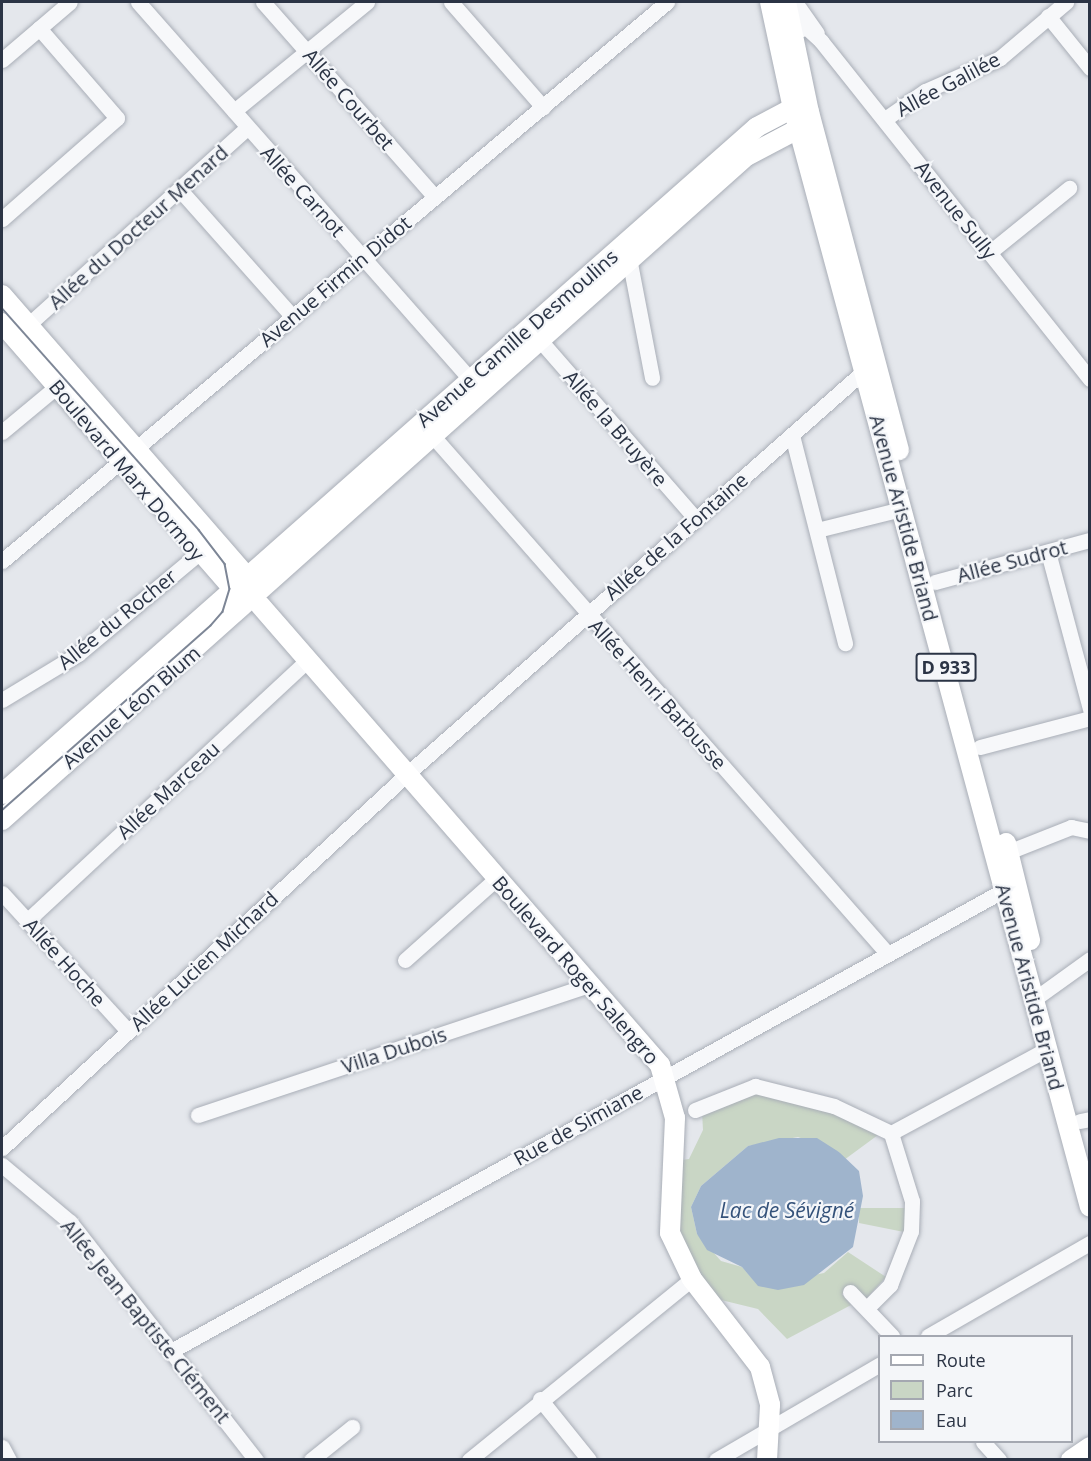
<!DOCTYPE html>
<html>
<head>
<meta charset="utf-8">
<style>
  body { margin:0 }
  #map { position:relative; width:1091px; height:1461px; overflow:hidden; background:#e4e7ec; font-family:"Open Sans",sans-serif }
  div>[style] { position:absolute }
  [style*='--x'] { left:calc(var(--x)*1px); top:calc(var(--y)*1px); width:calc(var(--w)*1px); rotate:calc(var(--a)*1deg) }
  .green>* { inset:0; background:#c9d6c5 }
  .water>* { inset:0; background:#9fb4cc }
  .roads { filter:drop-shadow(0 0 2px #a9aeb7) drop-shadow(0 0 2px #a9aeb7) }
  .minor>* { height:15px; margin:-7.5px; padding:0 7.5px; transform-origin:7.5px; border-radius:7.5px; background:#f7f8fa }
  .major>* { height:20px; margin:-10px; padding:0 10px; transform-origin:10px; border-radius:10px; background:#fff }
  .tram>* { height:1.5px; margin:-0.75px; padding:0 0.75px; transform-origin:0.75px; border-radius:0.75px; background:#7d8696 }
  span { translate:-50% -50%; white-space:nowrap; text-align:center; line-height:1.15; -webkit-text-stroke:4.5px #f4f6f9; paint-order:stroke }
  .shield-label span { padding:2px 4px; background:#f4f6f9; border:2px solid; border-radius:4px; -webkit-text-stroke-width:0 }
  .shield-label { font-size:18px; color:#2b3445; font-weight:700 }
  .street-label { font-size:20px; color:#2b3445 }
  .water-label { font-size:21px; color:#34527a; font-style:italic }
  .frame { position:absolute; inset:0; border:3px solid #2b3445; pointer-events:none }
  .legend { position:absolute; left:878px; top:1335px; width:195px; height:108px; box-sizing:border-box; background:#f4f6f9; border:2px solid #a4a8b1; margin:0; padding:8px 10px; list-style:none; font-size:18px; color:#2b3445 }
  .legend li { display:flex; align-items:center; gap:12px; height:30px }
  .legend b { width:30px; border:2px solid #a4a8b1 }
</style>
</head>
<body>
<div id="map">
  <div class="green">
    <div style="clip-path:polygon(755px 1092px,831px 1111px,878px 1135px,844px 1160px,839px 1152px,798px 1137px,748px 1146px,701px 1186px,691px 1207px,697px 1234px,721px 1261px,742px 1267px,759px 1286px,824px 1273px,848px 1252px,886px 1277px,866px 1299px,850px 1287px,842px 1294px,851px 1305px,787px 1339px,758px 1309px,717px 1299px,680px 1242px,674px 1200px,682px 1160px,689px 1159px,703px 1130px,702px 1112px)"></div>
    <div style="clip-path:polygon(859px 1208px,907px 1208px,904px 1232px,859px 1223px)"></div>
  </div>
  <div class="water">
    <div style="clip-path:polygon(779px 1138px,817px 1138px,839px 1152px,859px 1171px,863px 1196px,853px 1247px,804px 1285px,778px 1290px,758px 1286px,742px 1267px,707px 1250px,697px 1234px,691px 1207px,701px 1186px,748px 1146px)"></div>
  </div>
  <div class="roads">
    <div class="minor">
      <div style="--x:138;--y:2;--w:502;--a:48.63"></div>
      <div style="--x:263;--y:2;--w:260;--a:48.6"></div>
      <div style="--x:451;--y:2;--w:140;--a:48.8"></div>
      <div style="--x:795;--y:2;--w:38;--a:55"></div>
      <div style="--x:1048;--y:16;--w:67;--a:51.1"></div>
      <div style="--x:791;--y:34;--w:17;--a:-25"></div>
      <div style="--x:806;--y:27;--w:21;--a:43"></div>
      <div style="--x:821;--y:41;--w:432;--a:51.5"></div>
      <div style="--x:2;--y:60;--w:89;--a:-40.5"></div>
      <div style="--x:234;--y:111;--w:172;--a:-39.3"></div>
      <div style="--x:885;--y:119;--w:49;--a:-35"></div>
      <div style="--x:925;--y:91;--w:82;--a:-23.7"></div>
      <div style="--x:1000;--y:58;--w:87;--a:-40.3"></div>
      <div style="--x:181;--y:191;--w:169;--a:48.4"></div>
      <div style="--x:2;--y:219;--w:153;--a:-41.3"></div>
      <div style="--x:117;--y:118;--w:119;--a:-130.9"></div>
      <div style="--x:990;--y:252;--w:102;--a:-39"></div>
      <div style="--x:629;--y:258;--w:122;--a:79.1"></div>
      <div style="--x:28;--y:325;--w:295;--a:-42"></div>
      <div style="--x:538;--y:338;--w:239;--a:48.9"></div>
      <div style="--x:2;--y:432;--w:70;--a:-39.8"></div>
      <div style="--x:431;--y:434;--w:691;--a:48.7"></div>
      <div style="--x:792;--y:435;--w:215;--a:75.7"></div>
      <div style="--x:817;--y:530;--w:87;--a:-14"></div>
      <div style="--x:1048;--y:552;--w:163;--a:75"></div>
      <div style="--x:2;--y:561;--w:869;--a:-40.05"></div>
      <div style="--x:935;--y:582;--w:161;--a:-15.2"></div>
      <div style="--x:2;--y:700;--w:89;--a:-31.2"></div>
      <div style="--x:78;--y:654;--w:158;--a:-39.9"></div>
      <div style="--x:980;--y:747;--w:114;--a:-14.8"></div>
      <div style="--x:1008;--y:852;--w:68;--a:-21.6"></div>
      <div style="--x:1071;--y:827;--w:19;--a:12"></div>
      <div style="--x:2;--y:893;--w:187;--a:47.6"></div>
      <div style="--x:28;--y:920;--w:382;--a:-42.9"></div>
      <div style="--x:405;--y:960;--w:123;--a:-41.7"></div>
      <div style="--x:1033;--y:1000;--w:70;--a:-35.7"></div>
      <div style="--x:695;--y:1110;--w:65;--a:-21.8"></div>
      <div style="--x:755;--y:1086;--w:81;--a:14.2"></div>
      <div style="--x:834;--y:1106;--w:63;--a:25.3"></div>
      <div style="--x:198;--y:1115;--w:412;--a:-18.4"></div>
      <div style="--x:1080;--y:1121;--w:10;--a:-11"></div>
      <div style="--x:891;--y:1133;--w:177;--a:-28.3"></div>
      <div style="--x:2;--y:1148;--w:551;--a:-42.72"></div>
      <div style="--x:407;--y:774;--w:609;--a:-41.41"></div>
      <div style="--x:2;--y:1165;--w:89;--a:40"></div>
      <div style="--x:70;--y:1222;--w:302;--a:52"></div>
      <div style="--x:850;--y:1292;--w:61;--a:46.3"></div>
      <div style="--x:867;--y:1308;--w:33;--a:-45"></div>
      <div style="--x:890;--y:1285;--w:58;--a:-68.7"></div>
      <div style="--x:911;--y:1231;--w:30;--a:-88"></div>
      <div style="--x:912;--y:1201;--w:71;--a:-107.2"></div>
      <div style="--x:928;--y:1336;--w:187;--a:-29.9"></div>
      <div style="--x:171;--y:1351;--w:962;--a:-28.96"></div>
      <div style="--x:540;--y:1399;--w:78;--a:51.2"></div>
      <div style="--x:983;--y:1442;--w:24;--a:48"></div>
      <div style="--x:2;--y:1447;--w:15;--a:62"></div>
      <div style="--x:311;--y:1460;--w:53;--a:-38.8"></div>
      <div style="--x:469;--y:1460;--w:287;--a:-39.1"></div>
      <div style="--x:716;--y:1460;--w:190;--a:-30.3"></div>
    </div>
    <div class="major">
      <div style="--x:770;--y:2;--w:108;--a:77.8"></div>
      <div style="--x:793;--y:108;--w:1138;--a:74.88"></div>
      <div style="--x:786;--y:2;--w:112;--a:78.2"></div>
      <div style="--x:809;--y:112;--w:350;--a:75.1"></div>
      <div style="--x:2;--y:295;--w:384;--a:49"></div>
      <div style="--x:2;--y:323;--w:362;--a:49"></div>
      <div style="--x:260;--y:605;--w:610;--a:48.99"></div>
      <div style="--x:660;--y:1065;--w:55;--a:74.2"></div>
      <div style="--x:675;--y:1118;--w:115;--a:92.5"></div>
      <div style="--x:670;--y:1233;--w:51;--a:64.4"></div>
      <div style="--x:692;--y:1279;--w:111;--a:52.3"></div>
      <div style="--x:760;--y:1367;--w:39;--a:75"></div>
      <div style="--x:770;--y:1405;--w:55;--a:93.1"></div>
      <div style="--x:2;--y:794;--w:1007;--a:-41.46"></div>
      <div style="--x:757;--y:127;--w:41;--a:-27.8"></div>
      <div style="--x:2;--y:820;--w:996;--a:-41.74"></div>
      <div style="--x:745;--y:157;--w:60;--a:-27.8"></div>
      <div style="--x:1006;--y:843;--w:100;--a:76.1"></div>
      <div style="--x:1071;--y:1460;--w:23;--a:-34"></div>
    </div>
  </div>
  <div class="tram">
    <div style="--x:2;--y:308;--w:297;--a:48.4"></div>
    <div style="--x:199;--y:530;--w:43;--a:52.6"></div>
    <div style="--x:225;--y:564;--w:25;--a:79"></div>
    <div style="--x:230;--y:589;--w:24;--a:107"></div>
    <div style="--x:223;--y:612;--w:18;--a:131"></div>
    <div style="--x:211;--y:626;--w:279;--a:138.5"></div>
  </div>
  <div class="shield-label">
    <span style="left:946px;top:667px">D 933</span>
  </div>
  <div class="street-label">
    <span style="left:948px;top:84px;rotate:-28deg">Allée Galilée</span>
    <span style="left:349px;top:99px;rotate:49deg">Allée Courbet</span>
    <span style="left:303px;top:191px;rotate:48deg">Allée Carnot</span>
    <span style="left:956px;top:210px;rotate:52deg">Avenue Sully</span>
    <span style="left:138px;top:227px;rotate:-42deg">Allée du Docteur Menard</span>
    <span style="left:335px;top:281px;rotate:-40deg">Avenue Firmin Didot</span>
    <span style="left:517px;top:338px;rotate:-41deg">Avenue Camille Desmoulins</span>
    <span style="left:616px;top:428px;rotate:49deg">Allée la Bruyère</span>
    <span style="left:127px;top:470px;rotate:50deg">Boulevard Marx Dormoy</span>
    <span style="left:904px;top:518px;rotate:75deg">Avenue Aristide Briand</span>
    <span style="left:676px;top:536px;rotate:-41deg">Allée de la Fontaine</span>
    <span style="left:1012px;top:561px;rotate:-15deg">Allée Sudrot</span>
    <span style="left:117px;top:619px;rotate:-39deg">Allée du Rocher</span>
    <span style="left:658px;top:694px;rotate:48deg">Allée Henri Barbusse</span>
    <span style="left:131px;top:707px;rotate:-41deg">Avenue Léon Blum</span>
    <span style="left:168px;top:790px;rotate:-43deg">Allée Marceau</span>
    <span style="left:204px;top:961px;rotate:-43deg">Allée Lucien Michard</span>
    <span style="left:65px;top:962px;rotate:48deg">Allée Hoche</span>
    <span style="left:576px;top:970px;rotate:49deg">Boulevard Roger Salengro</span>
    <span style="left:1030px;top:987px;rotate:75deg">Avenue Aristide Briand</span>
    <span style="left:394px;top:1050px;rotate:-18deg">Villa Dubois</span>
    <span style="left:578px;top:1125px;rotate:-29deg">Rue de Simiane</span>
    <span style="left:146px;top:1321px;rotate:51deg">Allée Jean Baptiste Clément</span>
  </div>
  <div class="water-label">
    <span style="left:787px;top:1210px">Lac de Sévigné</span>
  </div>
  <div class="frame"></div>
  <ul class="legend">
  <li><b style="height:8px;background:#fff"></b>Route</li>
  <li><b style="height:16px;background:#c9d6c5"></b>Parc</li>
  <li><b style="height:16px;background:#9fb4cc"></b>Eau</li>
  </ul>
</div>
</body>
</html>
